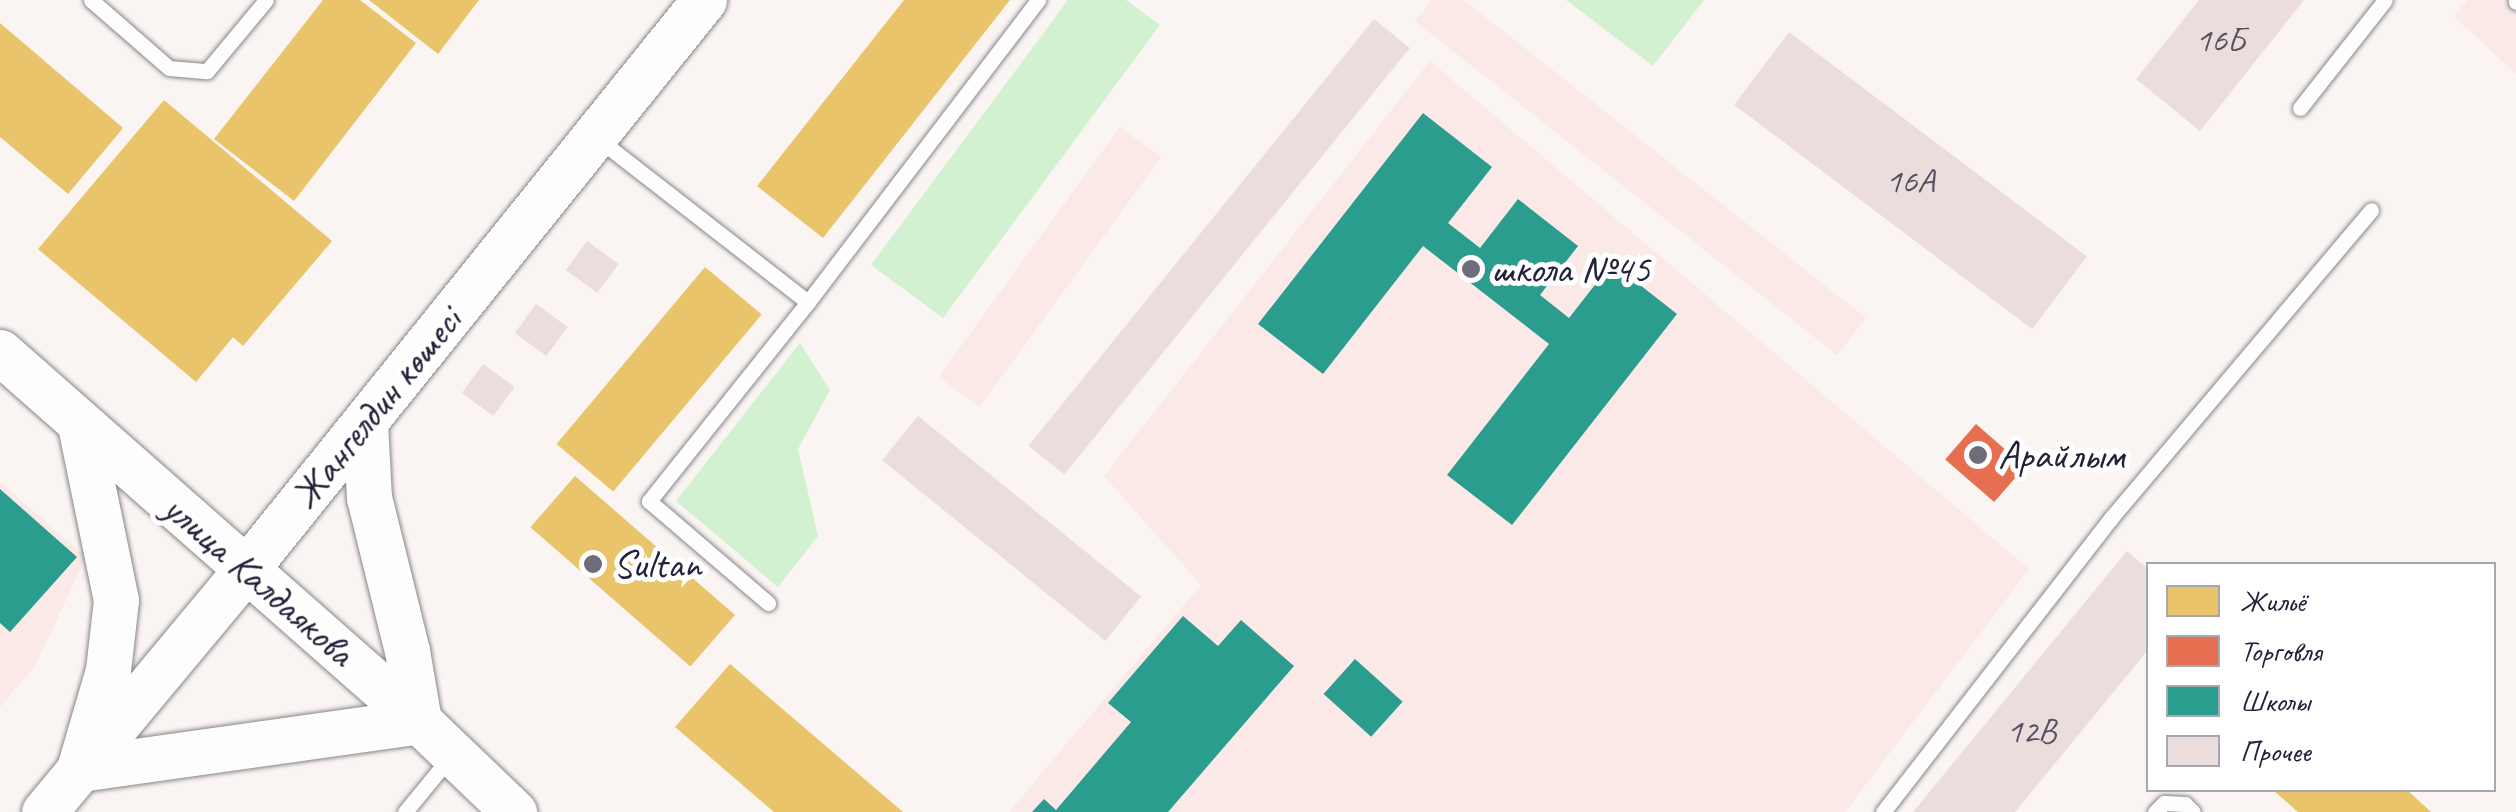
<!DOCTYPE html>
<html>
<head>
<meta charset="utf-8">
<style>
  body { margin:0 }
  #map { position:relative; width:2516px; height:812px; overflow:hidden; background:#faf4f3; font-family:Caveat,sans-serif }
  div>[style] { position:absolute }
  [style*='--x'] { left:calc(var(--x)*1px); top:calc(var(--y)*1px); width:calc(var(--w)*1px); rotate:calc(var(--a)*1deg) }
  .built>* { inset:0; background:#fae9e7; transform-origin:0 0 }
  .green>* { inset:0; background:#d2f1d1 }
  .homes>* { inset:0; background:#e9c46a; transform-origin:0 0 }
  .shops>* { inset:0; background:#e76f51; transform-origin:0 0 }
  .schools>* { inset:0; background:#2a9d8f; transform-origin:0 0 }
  .building>* { inset:0; background:#ebdddb; transform-origin:0 0 }
  .roads { filter:drop-shadow(0 0 2px #888589) drop-shadow(0 0 2px #888589) }
  .lane>* { height:15px; margin:-7.5px; padding:0 7.5px; transform-origin:7.5px; border-radius:7.5px; background:#fefdfd }
  .secondary>* { height:45px; margin:-22.5px; padding:0 22.5px; transform-origin:22.5px; border-radius:22.5px; background:#fefdfd }
  .dots>* { width:28px; height:28px; translate:-50% -50%; box-sizing:border-box; border:5px solid #fff; border-radius:50% }
  span { translate:-50% -50%; white-space:nowrap; text-align:center; line-height:1.15; -webkit-text-stroke:10px #fff; paint-order:stroke }
  .number-label { font-size:35px; color:#545163 }
  .number-label span { -webkit-text-stroke-width:0 }
  .poi-label { font-size:40px; color:#22223b }
  .left { translate:0 -50%; text-align:left }
  .street-label { font-size:40px; color:#22223b }
  .legend { position:absolute; left:2146px; top:562px; width:350px; height:230px; box-sizing:border-box; background:#fff; border:2px solid #a7a7b1; margin:0; padding:12px 18px; list-style:none; font-size:30px; color:#22223b }
  .legend li { display:flex; align-items:center; gap:20px; height:50px }
  .legend b { width:50px; border:2px solid #a7a7b1 }
</style>
</head>
<body>
<div id="map">
  <div class="built">
    <div style="clip-path:polygon(1432px 0,1464px 0,1866px 318px,1837px 355px,1415px 21px)"></div>
    <div style="clip-path:polygon(2468px 0,2516px 0,2516px 74px,2454px 16px)"></div>
    <div style="clip-path:polygon(1430px 61px,2029px 569px,1845px 812px,1009px 812px,1201px 585px,1104px 476px)"></div>
    <div style="left:1120px;top:127px;width:51px;height:309px;rotate:36deg"></div>
    <div style="clip-path:polygon(0 482px,86px 557px,35px 666px,0 707px)"></div>
  </div>
  <div class="green">
    <div style="clip-path:polygon(1068px 0,1126px 0,1160px 25px,943px 318px,871px 265px)"></div>
    <div style="clip-path:polygon(1566px 0,1704px 0,1653px 66px)"></div>
    <div style="clip-path:polygon(800px 343px,830px 390px,798px 449px,818px 536px,778px 587px,676px 501px)"></div>
  </div>
  <div class="homes">
    <div style="clip-path:polygon(323px 0,360px 0,416px 43px,294px 201px,214px 139px)"></div>
    <div style="clip-path:polygon(369px 0,479px 0,438px 54px)"></div>
    <div style="clip-path:polygon(904px 0,1010px 0,823px 238px,757px 186px)"></div>
    <div style="clip-path:polygon(0 23px,123px 128px,68px 194px,0 137px)"></div>
    <div style="clip-path:polygon(164px 100px,332px 241px,243px 346px,233px 337px,196px 382px,38px 249px)"></div>
    <div style="left:705px;top:267px;width:74px;height:231px;rotate:40deg"></div>
    <div style="left:575px;top:476px;width:212px;height:68px;rotate:41deg"></div>
    <div style="clip-path:polygon(730px 664px,903px 812px,774px 812px,675px 727px)"></div>
    <div style="clip-path:polygon(2273px 790px,2407px 790px,2431px 812px,2298px 812px)"></div>
  </div>
  <div class="shops">
    <div style="left:1976px;top:424px;width:65px;height:47px;rotate:41deg"></div>
  </div>
  <div class="schools">
    <div style="clip-path:polygon(1423px 113px,1492px 167px,1448px 223px,1480px 248px,1518px 199px,1578px 246px,1540px 295px,1569px 318px,1612px 263px,1677px 314px,1512px 525px,1447px 475px,1549px 344px,1423px 246px,1323px 374px,1258px 324px)"></div>
    <div style="clip-path:polygon(0 489px,77px 557px,10px 632px,0 623px)"></div>
    <div style="clip-path:polygon(1183px 616px,1218px 646px,1241px 620px,1294px 666px,1168px 812px,1032px 812px,1044px 799px,1056px 810px,1131px 722px,1108px 703px)"></div>
    <div style="left:1355px;top:659px;width:64px;height:47px;rotate:42deg"></div>
  </div>
  <div class="building">
    <div style="clip-path:polygon(2199px 0,2304px 0,2200px 131px,2136px 79px)"></div>
    <div style="left:1374px;top:19px;width:46px;height:549px;rotate:39deg"></div>
    <div style="left:1789px;top:32px;width:373px;height:91px;rotate:37deg"></div>
    <div style="left:587px;top:241px;width:39px;height:36px;rotate:36deg"></div>
    <div style="left:536px;top:304px;width:39px;height:36px;rotate:36deg"></div>
    <div style="left:483px;top:364px;width:39px;height:36px;rotate:36deg"></div>
    <div style="left:918px;top:416px;width:287px;height:57px;rotate:39deg"></div>
    <div style="clip-path:polygon(2127px 551px,2148px 569px,2148px 650px,2015px 812px,1913px 812px)"></div>
  </div>
  <div class="roads">
    <div class="lane">
      <div style="--x:91;--y:0;--w:103;--a:41.1"></div>
      <div style="--x:169;--y:68;--w:38;--a:5"></div>
      <div style="--x:207;--y:71;--w:92;--a:-50.3"></div>
      <div style="--x:2516;--y:0;--w:2;--a:90"></div>
      <div style="--x:2300;--y:108;--w:137;--a:-51.8"></div>
      <div style="--x:597;--y:138;--w:267;--a:37.9"></div>
      <div style="--x:808;--y:302;--w:255;--a:128.6"></div>
      <div style="--x:649;--y:501;--w:157;--a:40.6"></div>
      <div style="--x:808;--y:302;--w:380;--a:-52.7"></div>
      <div style="--x:405;--y:812;--w:71;--a:-50.7"></div>
      <div style="--x:1883;--y:812;--w:372;--a:-52.2"></div>
      <div style="--x:2111;--y:518;--w:403;--a:-49.8"></div>
      <div style="--x:2155;--y:812;--w:13;--a:-45"></div>
      <div style="--x:2164;--y:803;--w:21;--a:3"></div>
      <div style="--x:2185;--y:804;--w:11;--a:45"></div>
    </div>
    <div class="secondary">
      <div style="--x:0;--y:352;--w:558;--a:41.37"></div>
      <div style="--x:419;--y:721;--w:132;--a:43.8"></div>
      <div style="--x:80;--y:425;--w:179;--a:78.4"></div>
      <div style="--x:116;--y:600;--w:70;--a:96.5"></div>
      <div style="--x:108;--y:670;--w:103;--a:106.3"></div>
      <div style="--x:79;--y:769;--w:343;--a:-8"></div>
      <div style="--x:419;--y:721;--w:71;--a:-99.7"></div>
      <div style="--x:407;--y:651;--w:158;--a:-103.9"></div>
      <div style="--x:369;--y:498;--w:76;--a:-93"></div>
      <div style="--x:44;--y:812;--w:317;--a:-50.2"></div>
      <div style="--x:247;--y:568;--w:729;--a:-51.18"></div>
    </div>
  </div>
  <div class="dots">
    <div style="left:1471px;top:269px;background:#6e6c7b"></div>
    <div style="left:1978px;top:455px;background:#6e6c7b"></div>
    <div style="left:593px;top:564px;background:#6e6c7b"></div>
  </div>
  <div class="number-label">
    <span style="left:2220px;top:40px">16Б</span>
    <span style="left:1910px;top:181px">16А</span>
    <span style="left:2031px;top:731px">12В</span>
  </div>
  <div class="poi-label">
    <span class="left" style="left:1491px;top:269px">школа №45</span>
    <span class="left" style="left:1998px;top:455px">Арайлым</span>
    <span class="left" style="left:613px;top:564px">Sultan</span>
  </div>
  <div class="street-label">
    <span style="left:376px;top:408px;rotate:-51deg">Жангелдин көшесі</span>
    <span style="left:259px;top:580px;rotate:41deg">улица Калдаякова</span>
  </div>
  <ul class="legend">
  <li><b style="height:28px;background:#e9c46a"></b>Жильё</li>
  <li><b style="height:28px;background:#e76f51"></b>Торговля</li>
  <li><b style="height:28px;background:#2a9d8f"></b>Школы</li>
  <li><b style="height:28px;background:#ebdddb"></b>Прочее</li>
  </ul>
</div>
</body>
</html>
